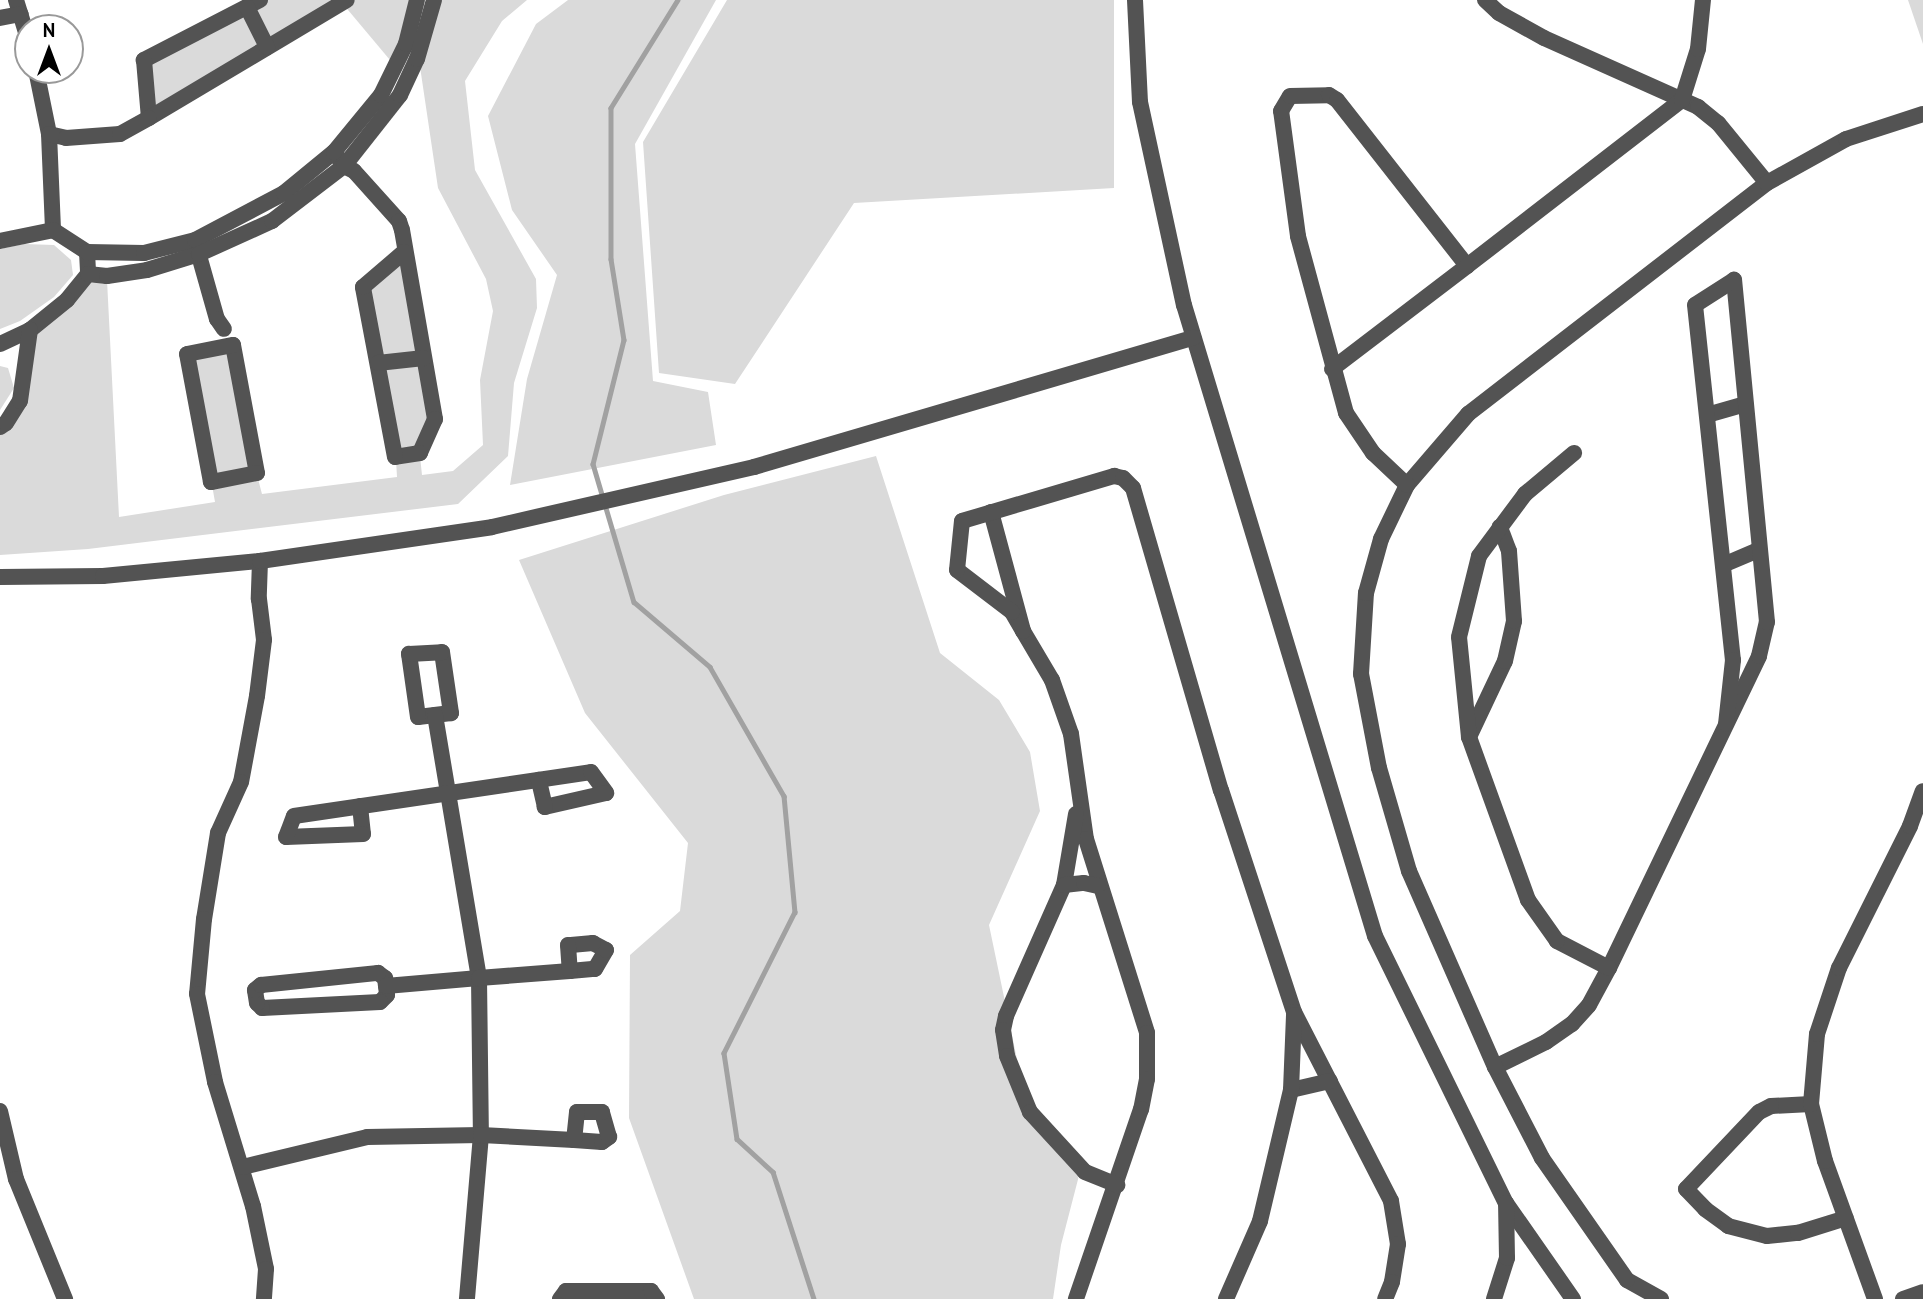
<!DOCTYPE html>
<html>
<head>
<meta charset="utf-8">
<style>
  body { margin:0 }
  #map { position:relative; width:1923px; height:1299px; overflow:hidden; background:#fff; font-family:"PT Sans",sans-serif }
  div>[style] { position:absolute }
  [style*='--x'] { left:calc(var(--x)*1px); top:calc(var(--y)*1px); width:calc(var(--w)*1px); rotate:calc(var(--a)*1deg) }
  .green>* { inset:0; background:#dadada; transform-origin:0 0 }
  .stream>* { height:4.5px; margin:-2.25px; padding:0 2.25px; transform-origin:2.25px; border-radius:2.25px; background:#a1a1a1 }
  .minor>* { height:16px; margin:-8px; padding:0 8px; transform-origin:8px; border-radius:8px; background:#535353 }
  span { translate:-50% -50%; white-space:nowrap; text-align:center; line-height:1.15; -webkit-text-stroke:5px #fff; paint-order:stroke }
  .north { position:absolute; left:14px; top:14px; width:70px; height:70px; box-sizing:border-box; background:#fff; border:2px solid #999; border-radius:50%; rotate:0deg; font-size:19px; font-weight:700; line-height:28px; text-align:center; color:#000 }
  .north::after { content:''; display:block; margin:auto; width:24px; height:32px; background:#000; clip-path:polygon(50% 0,100% 100%,50% 72%,0 100%) }
</style>
</head>
<body>
<div id="map">
  <div class="green">
    <div style="clip-path:polygon(265px 0,342px 0,268px 44px,249px 8px)"></div>
    <div style="clip-path:polygon(350px 0,411px 0,395px 66px,343px 4px)"></div>
    <div style="clip-path:polygon(437px 0,527px 0,502px 21px,465px 81px,475px 170px,536px 279px,537px 308px,514px 383px,508px 456px,458px 504px,88px 549px,0 555px,0 430px,8px 425px,31px 331px,82px 284px,107px 280px,119px 517px,215px 502px,212px 485px,257px 475px,262px 494px,397px 477px,396px 460px,420px 456px,422px 475px,453px 471px,483px 445px,480px 380px,493px 311px,486px 279px,438px 188px,419px 60px)"></div>
    <div style="clip-path:polygon(568px 0,716px 0,635px 144px,653px 381px,708px 392px,716px 445px,510px 485px,527px 379px,557px 275px,512px 210px,488px 116px,536px 24px)"></div>
    <div style="clip-path:polygon(727px 0,1114px 0,1114px 188px,854px 203px,735px 384px,659px 373px,643px 142px)"></div>
    <div style="clip-path:polygon(1908px 0,1923px 0,1923px 44px)"></div>
    <div style="clip-path:polygon(246px 12px,263px 46px,152px 113px,148px 62px)"></div>
    <div style="clip-path:polygon(24px 244px,54px 245px,71px 260px,73px 275px,54px 297px,20px 321px,0 329px,0 249px)"></div>
    <div style="clip-path:polygon(401px 263px,418px 354px,380px 359px,367px 290px)"></div>
    <div style="left:227px;top:353px;width:119px;height:34px;rotate:79deg"></div>
    <div style="clip-path:polygon(421px 362px,429px 419px,416px 448px,398px 452px,382px 366px)"></div>
    <div style="clip-path:polygon(0 366px,8px 368px,14px 388px,0 410px)"></div>
    <div style="clip-path:polygon(876px 456px,940px 653px,999px 700px,1030px 752px,1040px 811px,989px 925px,1028px 1112px,1082px 1164px,1061px 1245px,1053px 1299px,694px 1299px,629px 1118px,630px 955px,680px 911px,688px 843px,585px 713px,519px 560px,724px 495px)"></div>
  </div>
  <div class="stream">
    <div style="--x:678;--y:0;--w:127;--a:121.8"></div>
    <div style="--x:611;--y:108;--w:151;--a:90"></div>
    <div style="--x:611;--y:259;--w:82;--a:80.9"></div>
    <div style="--x:624;--y:340;--w:128;--a:104"></div>
    <div style="--x:593;--y:464;--w:144;--a:73.5"></div>
    <div style="--x:634;--y:602;--w:100;--a:40.5"></div>
    <div style="--x:710;--y:667;--w:149;--a:60.2"></div>
    <div style="--x:784;--y:796;--w:117;--a:84.6"></div>
    <div style="--x:795;--y:912;--w:158;--a:116.7"></div>
    <div style="--x:724;--y:1053;--w:87;--a:81.4"></div>
    <div style="--x:737;--y:1139;--w:49;--a:42.5"></div>
    <div style="--x:773;--y:1172;--w:133;--a:72.1"></div>
  </div>
  <div class="minor">
    <div style="--x:16;--y:0;--w:41;--a:72.9"></div>
    <div style="--x:260;--y:0;--w:131;--a:152.7"></div>
    <div style="--x:144;--y:60;--w:58;--a:85.1"></div>
    <div style="--x:149;--y:118;--w:230;--a:-30.8"></div>
    <div style="--x:1135;--y:0;--w:102;--a:87.2"></div>
    <div style="--x:1140;--y:102;--w:208;--a:77.8"></div>
    <div style="--x:1184;--y:305;--w:659;--a:73.16"></div>
    <div style="--x:1375;--y:936;--w:297;--a:63.9"></div>
    <div style="--x:1506;--y:1203;--w:117;--a:55.1"></div>
    <div style="--x:1485;--y:0;--w:19;--a:43"></div>
    <div style="--x:1499;--y:13;--w:51;--a:29.1"></div>
    <div style="--x:1544;--y:38;--w:169;--a:24.1"></div>
    <div style="--x:1698;--y:107;--w:26;--a:39"></div>
    <div style="--x:1718;--y:123;--w:77;--a:50.8"></div>
    <div style="--x:247;--y:7;--w:45;--a:63.4"></div>
    <div style="--x:0;--y:18;--w:21;--a:-11"></div>
    <div style="--x:36;--y:70;--w:65;--a:78.5"></div>
    <div style="--x:49;--y:134;--w:96;--a:87.6"></div>
    <div style="--x:49;--y:134;--w:17;--a:13"></div>
    <div style="--x:66;--y:138;--w:54;--a:-4.2"></div>
    <div style="--x:120;--y:134;--w:33;--a:-29"></div>
    <div style="--x:334;--y:152;--w:17;--a:54"></div>
    <div style="--x:344;--y:166;--w:11;--a:27"></div>
    <div style="--x:354;--y:171;--w:67;--a:48"></div>
    <div style="--x:399;--y:221;--w:9;--a:72"></div>
    <div style="--x:402;--y:230;--w:192;--a:80.1"></div>
    <div style="--x:435;--y:419;--w:37;--a:114"></div>
    <div style="--x:420;--y:453;--w:25;--a:171"></div>
    <div style="--x:395;--y:457;--w:173;--a:-100.7"></div>
    <div style="--x:363;--y:287;--w:54;--a:-40.5"></div>
    <div style="--x:0;--y:241;--w:54;--a:-11.7"></div>
    <div style="--x:53;--y:230;--w:40;--a:32.9"></div>
    <div style="--x:87;--y:252;--w:22;--a:87"></div>
    <div style="--x:88;--y:274;--w:33;--a:129"></div>
    <div style="--x:67;--y:300;--w:48;--a:141"></div>
    <div style="--x:30;--y:330;--w:33;--a:155"></div>
    <div style="--x:196;--y:245;--w:77;--a:74.2"></div>
    <div style="--x:217;--y:319;--w:12;--a:55"></div>
    <div style="--x:87;--y:252;--w:57;--a:1"></div>
    <div style="--x:144;--y:253;--w:53;--a:-14.3"></div>
    <div style="--x:195;--y:240;--w:101;--a:-27.8"></div>
    <div style="--x:284;--y:193;--w:65;--a:-39.4"></div>
    <div style="--x:334;--y:152;--w:74;--a:-50.5"></div>
    <div style="--x:381;--y:95;--w:57;--a:-63.9"></div>
    <div style="--x:406;--y:44;--w:45;--a:-76"></div>
    <div style="--x:88;--y:274;--w:19;--a:6"></div>
    <div style="--x:107;--y:276;--w:40;--a:-8.5"></div>
    <div style="--x:147;--y:270;--w:54;--a:-17.1"></div>
    <div style="--x:199;--y:254;--w:80;--a:-24.3"></div>
    <div style="--x:272;--y:221;--w:91;--a:-37.4"></div>
    <div style="--x:344;--y:166;--w:90;--a:-51.7"></div>
    <div style="--x:400;--y:95;--w:40;--a:-65"></div>
    <div style="--x:417;--y:59;--w:61;--a:-73.9"></div>
    <div style="--x:233;--y:345;--w:130;--a:79.4"></div>
    <div style="--x:257;--y:473;--w:47;--a:168.9"></div>
    <div style="--x:211;--y:482;--w:130;--a:-100.6"></div>
    <div style="--x:187;--y:354;--w:47;--a:-11.1"></div>
    <div style="--x:378;--y:363;--w:46;--a:-6.2"></div>
    <div style="--x:1332;--y:369;--w:170;--a:-37.3"></div>
    <div style="--x:1707;--y:415;--w:40;--a:-16"></div>
    <div style="--x:0;--y:427;--w:7;--a:-34"></div>
    <div style="--x:6;--y:423;--w:26;--a:-58"></div>
    <div style="--x:20;--y:401;--w:72;--a:-82"></div>
    <div style="--x:1407;--y:485;--w:94;--a:-49.3"></div>
    <div style="--x:1468;--y:414;--w:378;--a:-37.7"></div>
    <div style="--x:1767;--y:183;--w:90;--a:-29.1"></div>
    <div style="--x:1846;--y:139;--w:81;--a:-18"></div>
    <div style="--x:991;--y:512;--w:123;--a:74.9"></div>
    <div style="--x:1023;--y:631;--w:57;--a:59.4"></div>
    <div style="--x:1052;--y:680;--w:57;--a:70.6"></div>
    <div style="--x:1071;--y:734;--w:106;--a:81.9"></div>
    <div style="--x:1086;--y:839;--w:203;--a:72.5"></div>
    <div style="--x:1147;--y:1033;--w:46;--a:90"></div>
    <div style="--x:1147;--y:1079;--w:31;--a:101"></div>
    <div style="--x:1141;--y:1109;--w:201;--a:108.9"></div>
    <div style="--x:260;--y:561;--w:38;--a:92"></div>
    <div style="--x:259;--y:599;--w:41;--a:83"></div>
    <div style="--x:264;--y:640;--w:56;--a:97.1"></div>
    <div style="--x:257;--y:696;--w:87;--a:100.5"></div>
    <div style="--x:241;--y:782;--w:56;--a:114.3"></div>
    <div style="--x:218;--y:833;--w:87;--a:99.2"></div>
    <div style="--x:204;--y:919;--w:75;--a:95.3"></div>
    <div style="--x:197;--y:994;--w:90;--a:78.4"></div>
    <div style="--x:215;--y:1082;--w:130;--a:73"></div>
    <div style="--x:253;--y:1206;--w:64;--a:78.3"></div>
    <div style="--x:266;--y:1269;--w:30;--a:94"></div>
    <div style="--x:1723;--y:565;--w:38;--a:-23"></div>
    <div style="--x:0;--y:577;--w:103;--a:-0.6"></div>
    <div style="--x:103;--y:576;--w:158;--a:-5.5"></div>
    <div style="--x:260;--y:561;--w:234;--a:-8.3"></div>
    <div style="--x:492;--y:527;--w:269;--a:-12.9"></div>
    <div style="--x:754;--y:467;--w:458;--a:-16.4"></div>
    <div style="--x:1023;--y:631;--w:22;--a:-120"></div>
    <div style="--x:1012;--y:612;--w:69;--a:-142.6"></div>
    <div style="--x:957;--y:570;--w:49;--a:-84.2"></div>
    <div style="--x:962;--y:521;--w:159;--a:-16.5"></div>
    <div style="--x:1114;--y:476;--w:9;--a:13"></div>
    <div style="--x:1123;--y:478;--w:14;--a:45"></div>
    <div style="--x:1133;--y:488;--w:315;--a:73.8"></div>
    <div style="--x:1221;--y:790;--w:234;--a:71.8"></div>
    <div style="--x:1294;--y:1012;--w:212;--a:62.8"></div>
    <div style="--x:1391;--y:1201;--w:44;--a:80.8"></div>
    <div style="--x:1398;--y:1244;--w:38;--a:99"></div>
    <div style="--x:1392;--y:1282;--w:18;--a:112"></div>
    <div style="--x:442;--y:652;--w:62;--a:81.6"></div>
    <div style="--x:451;--y:713;--w:33;--a:173"></div>
    <div style="--x:418;--y:717;--w:64;--a:-98.1"></div>
    <div style="--x:409;--y:654;--w:33;--a:-3"></div>
    <div style="--x:435;--y:715;--w:267;--a:80.5"></div>
    <div style="--x:479;--y:978;--w:157;--a:89.3"></div>
    <div style="--x:481;--y:1135;--w:165;--a:94.9"></div>
    <div style="--x:1469;--y:737;--w:84;--a:-64.7"></div>
    <div style="--x:1505;--y:661;--w:41;--a:-77.3"></div>
    <div style="--x:1514;--y:621;--w:70;--a:-94.1"></div>
    <div style="--x:1509;--y:551;--w:26;--a:-111"></div>
    <div style="--x:360;--y:806;--w:28;--a:84"></div>
    <div style="--x:363;--y:834;--w:77;--a:177.8"></div>
    <div style="--x:286;--y:837;--w:22;--a:-69"></div>
    <div style="--x:294;--y:816;--w:300;--a:-8.4"></div>
    <div style="--x:591;--y:772;--w:26;--a:54"></div>
    <div style="--x:606;--y:793;--w:63;--a:167.1"></div>
    <div style="--x:545;--y:807;--w:28;--a:-103"></div>
    <div style="--x:1076;--y:814;--w:72;--a:99.6"></div>
    <div style="--x:1064;--y:885;--w:143;--a:113.9"></div>
    <div style="--x:1006;--y:1016;--w:14;--a:102"></div>
    <div style="--x:1003;--y:1030;--w:26;--a:81"></div>
    <div style="--x:1007;--y:1056;--w:61;--a:67.7"></div>
    <div style="--x:1030;--y:1112;--w:81;--a:47.5"></div>
    <div style="--x:1085;--y:1172;--w:35;--a:22"></div>
    <div style="--x:1064;--y:885;--w:20;--a:-6"></div>
    <div style="--x:1084;--y:883;--w:14;--a:12"></div>
    <div style="--x:1609;--y:968;--w:346;--a:-64.3"></div>
    <div style="--x:1759;--y:656;--w:35;--a:-77"></div>
    <div style="--x:1767;--y:622;--w:344;--a:-95.5"></div>
    <div style="--x:1734;--y:280;--w:46;--a:147.3"></div>
    <div style="--x:1695;--y:305;--w:357;--a:83.9"></div>
    <div style="--x:1733;--y:660;--w:64;--a:96.2"></div>
    <div style="--x:378;--y:973;--w:9;--a:36"></div>
    <div style="--x:385;--y:978;--w:17;--a:83"></div>
    <div style="--x:387;--y:995;--w:10;--a:135"></div>
    <div style="--x:380;--y:1002;--w:118;--a:177.1"></div>
    <div style="--x:262;--y:1008;--w:7;--a:-135"></div>
    <div style="--x:257;--y:1003;--w:13;--a:-99"></div>
    <div style="--x:255;--y:990;--w:8;--a:-40"></div>
    <div style="--x:261;--y:985;--w:118;--a:-5.9"></div>
    <div style="--x:386;--y:986;--w:93;--a:-4.9"></div>
    <div style="--x:479;--y:978;--w:91;--a:-4.4"></div>
    <div style="--x:570;--y:971;--w:25;--a:-5"></div>
    <div style="--x:595;--y:969;--w:22;--a:-60"></div>
    <div style="--x:606;--y:950;--w:15;--a:-152"></div>
    <div style="--x:593;--y:943;--w:25;--a:175"></div>
    <div style="--x:568;--y:945;--w:26;--a:86"></div>
    <div style="--x:1495;--y:1067;--w:57;--a:-26.1"></div>
    <div style="--x:1546;--y:1042;--w:32;--a:-35"></div>
    <div style="--x:1572;--y:1024;--w:25;--a:-48"></div>
    <div style="--x:1589;--y:1005;--w:42;--a:-61.6"></div>
    <div style="--x:1609;--y:968;--w:59;--a:-152.6"></div>
    <div style="--x:1557;--y:941;--w:50;--a:-125.3"></div>
    <div style="--x:1528;--y:900;--w:173;--a:-109.9"></div>
    <div style="--x:1469;--y:737;--w:100;--a:-95.7"></div>
    <div style="--x:1459;--y:637;--w:83;--a:-76.1"></div>
    <div style="--x:1479;--y:556;--w:77;--a:-53.4"></div>
    <div style="--x:1525;--y:494;--w:64;--a:-39.9"></div>
    <div style="--x:1291;--y:1090;--w:40;--a:-13"></div>
    <div style="--x:1811;--y:1104;--w:40;--a:177.1"></div>
    <div style="--x:1771;--y:1106;--w:13;--a:153"></div>
    <div style="--x:1759;--y:1112;--w:106;--a:133.5"></div>
    <div style="--x:1686;--y:1189;--w:28;--a:46"></div>
    <div style="--x:1705;--y:1209;--w:29;--a:36"></div>
    <div style="--x:1728;--y:1226;--w:40;--a:14.4"></div>
    <div style="--x:1767;--y:1236;--w:31;--a:-6"></div>
    <div style="--x:1798;--y:1233;--w:50;--a:-17.4"></div>
    <div style="--x:0;--y:1111;--w:70;--a:76.8"></div>
    <div style="--x:16;--y:1179;--w:130;--a:67.8"></div>
    <div style="--x:243;--y:1167;--w:128;--a:-13.6"></div>
    <div style="--x:367;--y:1137;--w:114;--a:-1"></div>
    <div style="--x:481;--y:1135;--w:93;--a:3.1"></div>
    <div style="--x:574;--y:1140;--w:28;--a:4"></div>
    <div style="--x:602;--y:1142;--w:9;--a:-36"></div>
    <div style="--x:609;--y:1137;--w:26;--a:-106"></div>
    <div style="--x:602;--y:1112;--w:25;--a:180"></div>
    <div style="--x:577;--y:1112;--w:28;--a:96"></div>
    <div style="--x:560;--y:1299;--w:10;--a:-53"></div>
    <div style="--x:566;--y:1291;--w:85;--a:0"></div>
    <div style="--x:651;--y:1291;--w:10;--a:53"></div>
    <div style="--x:1226;--y:1299;--w:85;--a:-66.4"></div>
    <div style="--x:1260;--y:1221;--w:135;--a:-76.7"></div>
    <div style="--x:1291;--y:1090;--w:75;--a:-87.7"></div>
    <div style="--x:1494;--y:1299;--w:43;--a:-72.4"></div>
    <div style="--x:1507;--y:1258;--w:55;--a:-91"></div>
    <div style="--x:1661;--y:1299;--w:39;--a:-151"></div>
    <div style="--x:1627;--y:1280;--w:149;--a:-124.9"></div>
    <div style="--x:1542;--y:1158;--w:102;--a:-117.3"></div>
    <div style="--x:1495;--y:1067;--w:214;--a:-113.7"></div>
    <div style="--x:1409;--y:871;--w:107;--a:-106.2"></div>
    <div style="--x:1379;--y:768;--w:96;--a:-100.8"></div>
    <div style="--x:1361;--y:674;--w:81;--a:-86.5"></div>
    <div style="--x:1366;--y:593;--w:56;--a:-74.5"></div>
    <div style="--x:1381;--y:539;--w:60;--a:-64.3"></div>
    <div style="--x:1407;--y:485;--w:47;--a:-136.7"></div>
    <div style="--x:1373;--y:453;--w:48;--a:-124"></div>
    <div style="--x:1346;--y:413;--w:183;--a:-105.2"></div>
    <div style="--x:1298;--y:236;--w:126;--a:-97.7"></div>
    <div style="--x:1281;--y:111;--w:17;--a:-59"></div>
    <div style="--x:1290;--y:96;--w:39;--a:-1"></div>
    <div style="--x:1329;--y:95;--w:9;--a:32"></div>
    <div style="--x:1337;--y:100;--w:211;--a:51.9"></div>
    <div style="--x:1467;--y:266;--w:272;--a:-37.7"></div>
    <div style="--x:1682;--y:100;--w:53;--a:-72.6"></div>
    <div style="--x:1698;--y:49;--w:49;--a:-84.2"></div>
    <div style="--x:1875;--y:1299;--w:147;--a:-109.9"></div>
    <div style="--x:1825;--y:1161;--w:59;--a:-103.8"></div>
    <div style="--x:1811;--y:1104;--w:70;--a:-85.1"></div>
    <div style="--x:1817;--y:1034;--w:70;--a:-71.6"></div>
    <div style="--x:1839;--y:968;--w:159;--a:-63.4"></div>
    <div style="--x:1910;--y:826;--w:37;--a:-70"></div>
    <div style="--x:1903;--y:1299;--w:21;--a:-19"></div>
  </div>
  <div class="north">N</div>
</div>
</body>
</html>
